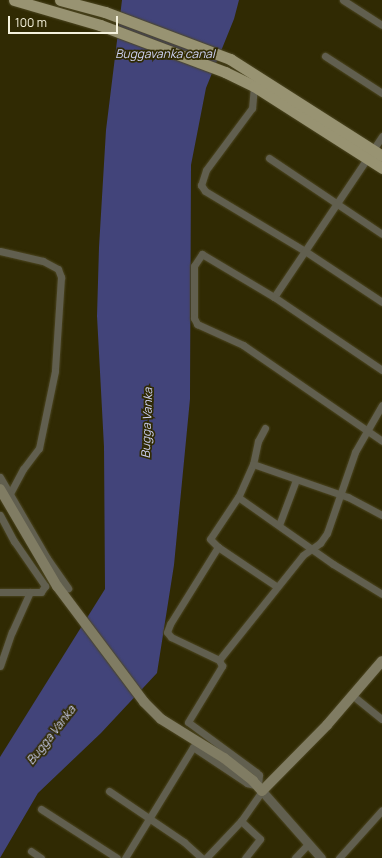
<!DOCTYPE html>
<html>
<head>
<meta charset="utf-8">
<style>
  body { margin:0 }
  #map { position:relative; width:382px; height:858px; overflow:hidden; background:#302a03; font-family:Manrope,sans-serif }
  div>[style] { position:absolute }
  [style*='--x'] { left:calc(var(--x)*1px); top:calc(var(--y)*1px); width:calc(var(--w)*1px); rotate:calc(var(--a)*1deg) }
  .water>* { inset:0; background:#42447a }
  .roads { filter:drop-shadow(0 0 1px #4c4622) drop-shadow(0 0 1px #4c4622) }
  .minor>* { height:7px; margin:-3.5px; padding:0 3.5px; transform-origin:3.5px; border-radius:3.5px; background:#615f4f }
  .tertiary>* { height:9px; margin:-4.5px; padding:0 4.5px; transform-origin:4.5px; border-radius:4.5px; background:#615f4f }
  .secondary>* { height:10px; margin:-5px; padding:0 5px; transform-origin:5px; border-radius:5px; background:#807c63 }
  .primary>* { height:11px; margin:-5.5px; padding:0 5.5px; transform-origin:5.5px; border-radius:5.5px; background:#989372 }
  span { translate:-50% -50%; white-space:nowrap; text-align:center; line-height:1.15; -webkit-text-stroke:3.5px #302a03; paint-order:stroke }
  .water-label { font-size:12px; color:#ccd0f2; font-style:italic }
  .scale { position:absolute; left:8px; top:16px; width:110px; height:18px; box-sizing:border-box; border:2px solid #f5f2dd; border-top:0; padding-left:5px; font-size:12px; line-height:14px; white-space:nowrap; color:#f5f2dd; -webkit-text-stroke:3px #302a03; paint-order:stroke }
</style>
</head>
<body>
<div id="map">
  <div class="water">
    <div style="clip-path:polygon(122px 0,239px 0,234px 19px,206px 88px,191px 165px,190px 399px,174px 565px,157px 673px,101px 733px,38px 793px,0 858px,0 757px,105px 589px,104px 447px,97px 316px,99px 247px,106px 130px)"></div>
  </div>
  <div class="roads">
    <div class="minor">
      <div style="--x:343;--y:0;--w:46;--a:32.7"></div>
      <div style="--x:325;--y:56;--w:68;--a:33"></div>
      <div style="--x:254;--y:86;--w:22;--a:95"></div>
      <div style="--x:252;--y:108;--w:77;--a:126.6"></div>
      <div style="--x:206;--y:170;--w:16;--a:108"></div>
      <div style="--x:201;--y:185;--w:7;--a:56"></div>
      <div style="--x:205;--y:191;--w:117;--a:31"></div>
      <div style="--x:305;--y:251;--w:92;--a:33.5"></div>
      <div style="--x:269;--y:158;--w:136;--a:33.9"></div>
      <div style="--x:0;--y:251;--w:44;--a:13.1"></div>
      <div style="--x:43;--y:261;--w:17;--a:28"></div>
      <div style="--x:58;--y:269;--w:9;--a:69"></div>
      <div style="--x:61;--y:277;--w:94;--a:93.7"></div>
      <div style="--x:55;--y:371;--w:79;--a:101.7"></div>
      <div style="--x:39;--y:448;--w:26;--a:127"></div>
      <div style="--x:23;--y:469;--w:27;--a:118"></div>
      <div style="--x:274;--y:297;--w:194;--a:-56.1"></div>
      <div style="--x:382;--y:370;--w:130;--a:-145.9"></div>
      <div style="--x:274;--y:297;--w:84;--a:-149.2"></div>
      <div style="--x:202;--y:254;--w:14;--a:124"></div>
      <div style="--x:194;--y:266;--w:52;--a:90"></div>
      <div style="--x:194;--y:318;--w:7;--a:63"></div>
      <div style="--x:197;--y:324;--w:51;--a:24.5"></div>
      <div style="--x:243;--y:345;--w:169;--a:34.6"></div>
      <div style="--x:265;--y:428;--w:15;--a:118"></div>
      <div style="--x:258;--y:441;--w:24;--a:102"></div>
      <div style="--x:253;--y:464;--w:36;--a:114"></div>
      <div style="--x:238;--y:497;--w:50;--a:123.7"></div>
      <div style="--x:210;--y:539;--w:11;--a:45"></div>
      <div style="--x:218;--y:547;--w:70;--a:33.9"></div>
      <div style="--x:253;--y:464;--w:101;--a:19.2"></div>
      <div style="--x:348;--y:497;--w:38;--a:28"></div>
      <div style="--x:0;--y:477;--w:94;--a:59.9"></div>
      <div style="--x:47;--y:558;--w:37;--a:55"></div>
      <div style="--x:238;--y:497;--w:116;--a:35.2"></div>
      <div style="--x:333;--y:564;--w:57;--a:31.5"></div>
      <div style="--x:0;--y:515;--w:30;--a:62"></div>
      <div style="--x:14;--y:541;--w:55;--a:55.4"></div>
      <div style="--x:45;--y:586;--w:7;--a:124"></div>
      <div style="--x:41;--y:592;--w:41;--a:180"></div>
      <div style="--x:279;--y:525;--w:48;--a:-69.3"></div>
      <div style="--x:219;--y:660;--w:134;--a:-51.3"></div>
      <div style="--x:303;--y:555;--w:21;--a:-35"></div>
      <div style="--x:320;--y:543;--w:12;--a:-55"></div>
      <div style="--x:327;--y:533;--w:86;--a:-70.9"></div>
      <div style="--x:355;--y:452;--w:54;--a:-60.1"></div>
      <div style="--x:0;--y:666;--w:36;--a:-71"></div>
      <div style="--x:12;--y:632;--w:44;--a:-65.8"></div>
      <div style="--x:352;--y:695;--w:38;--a:39"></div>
      <div style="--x:109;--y:791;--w:91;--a:34.2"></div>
      <div style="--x:184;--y:842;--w:24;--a:42"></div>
      <div style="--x:41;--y:809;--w:90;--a:32.8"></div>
      <div style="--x:241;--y:821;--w:26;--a:43"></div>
      <div style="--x:260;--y:839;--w:24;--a:128"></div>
      <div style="--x:31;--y:851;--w:12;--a:35"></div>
      <div style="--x:125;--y:858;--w:130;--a:-58.5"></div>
      <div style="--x:193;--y:747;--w:65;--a:33.7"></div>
      <div style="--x:247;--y:783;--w:11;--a:15"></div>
      <div style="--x:258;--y:786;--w:11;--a:-85"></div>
      <div style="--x:259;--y:775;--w:4;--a:-135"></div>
      <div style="--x:256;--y:772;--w:84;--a:-143.7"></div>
      <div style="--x:188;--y:722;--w:66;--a:-58.7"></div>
      <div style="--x:222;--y:666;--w:7;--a:-117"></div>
      <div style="--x:219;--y:660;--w:53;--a:-154.4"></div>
      <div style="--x:171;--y:637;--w:6;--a:-129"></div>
      <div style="--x:167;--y:632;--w:9;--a:-69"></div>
      <div style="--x:170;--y:624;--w:91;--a:-58.1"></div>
      <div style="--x:206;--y:858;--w:51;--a:-46.6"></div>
      <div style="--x:241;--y:821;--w:37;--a:-55"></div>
      <div style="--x:295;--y:858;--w:19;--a:-47"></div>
      <div style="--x:339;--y:858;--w:64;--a:-48.1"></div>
    </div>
    <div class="tertiary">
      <div style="--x:262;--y:791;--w:89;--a:48.6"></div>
    </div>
    <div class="secondary">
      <div style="--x:0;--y:489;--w:113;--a:59.6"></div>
      <div style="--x:57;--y:586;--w:145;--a:53.1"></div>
      <div style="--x:144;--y:702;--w:24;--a:45"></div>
      <div style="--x:161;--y:719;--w:74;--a:31.8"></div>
      <div style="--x:224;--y:758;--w:37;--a:38"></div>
      <div style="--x:253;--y:781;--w:13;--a:48"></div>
      <div style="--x:262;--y:791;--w:93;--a:-45.4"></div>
      <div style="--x:327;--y:725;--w:84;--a:-49.3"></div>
    </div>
    <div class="primary">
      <div style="--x:14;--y:0;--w:90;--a:16.2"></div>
      <div style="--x:100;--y:25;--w:134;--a:20.6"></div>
      <div style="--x:225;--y:72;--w:32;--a:26"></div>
      <div style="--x:254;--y:86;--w:152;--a:32.6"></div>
      <div style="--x:60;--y:0;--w:47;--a:14.9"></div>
      <div style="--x:105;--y:12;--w:134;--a:20.6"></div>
      <div style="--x:230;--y:59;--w:180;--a:32.5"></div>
    </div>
  </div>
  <div class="water-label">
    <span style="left:165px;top:54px">Buggavanka canal</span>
    <span style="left:147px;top:423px;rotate:-88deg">Bugga Vanka</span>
    <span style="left:51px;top:735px;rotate:-52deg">Bugga Vanka</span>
  </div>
  <div class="scale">100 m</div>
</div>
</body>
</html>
